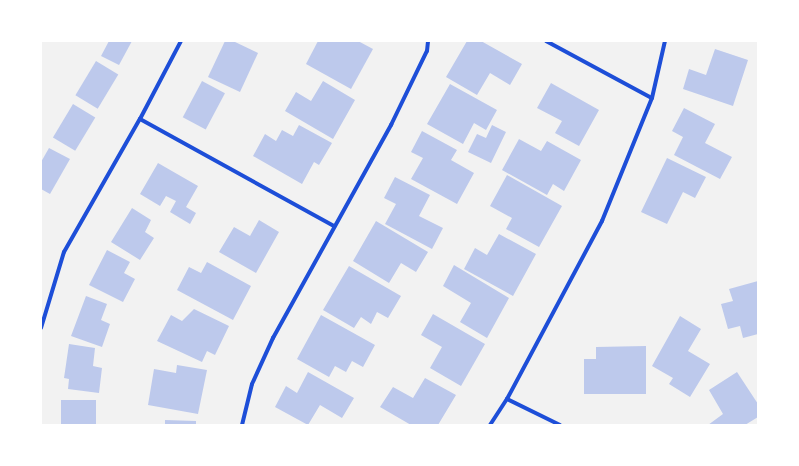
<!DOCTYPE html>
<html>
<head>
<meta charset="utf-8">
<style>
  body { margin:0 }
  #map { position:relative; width:799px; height:466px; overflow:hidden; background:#f2f2f2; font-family:"PT Sans",sans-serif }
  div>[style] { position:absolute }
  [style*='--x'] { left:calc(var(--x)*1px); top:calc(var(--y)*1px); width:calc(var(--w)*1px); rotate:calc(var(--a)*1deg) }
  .building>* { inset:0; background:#bdc9ec; transform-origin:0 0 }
  .minor>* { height:4px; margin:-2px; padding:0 2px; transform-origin:2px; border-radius:2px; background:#1d4ed8 }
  span { translate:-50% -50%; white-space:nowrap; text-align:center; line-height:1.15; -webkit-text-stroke:4px #fff; paint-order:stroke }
  .frame { position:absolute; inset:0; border:42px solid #fff; pointer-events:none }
</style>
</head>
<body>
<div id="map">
  <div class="building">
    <div style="clip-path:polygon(109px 41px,132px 41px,119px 65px,101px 56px)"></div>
    <div style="clip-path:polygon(225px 41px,233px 41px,258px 53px,240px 92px,208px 77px)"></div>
    <div style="clip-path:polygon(318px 41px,358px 41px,373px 49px,351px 89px,306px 64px)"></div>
    <div style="clip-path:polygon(467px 41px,481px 41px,522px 64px,510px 85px,490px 73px,477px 95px,446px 77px)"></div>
    <div style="clip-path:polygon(715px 49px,748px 60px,733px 106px,683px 89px,689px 69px,706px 75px)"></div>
    <div style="left:96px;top:61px;width:26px;height:40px;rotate:31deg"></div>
    <div style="left:202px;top:81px;width:26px;height:41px;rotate:28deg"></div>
    <div style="clip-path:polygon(323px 81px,355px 100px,333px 139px,285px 111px,296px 92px,311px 101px)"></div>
    <div style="clip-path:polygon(551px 83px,599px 110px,579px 146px,555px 133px,562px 121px,537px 108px)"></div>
    <div style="clip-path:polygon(450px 84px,497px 110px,486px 130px,474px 123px,463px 144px,427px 124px)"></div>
    <div style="left:73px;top:104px;width:26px;height:39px;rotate:31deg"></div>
    <div style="clip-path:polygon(684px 108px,715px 124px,705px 143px,732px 157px,720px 179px,674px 155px,683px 137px,672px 131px)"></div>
    <div style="clip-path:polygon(299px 125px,332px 143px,319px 165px,314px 162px,302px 184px,253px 156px,265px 134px,276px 141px,282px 130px,293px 136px)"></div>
    <div style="clip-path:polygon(492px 125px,506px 132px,491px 163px,468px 152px,477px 134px,486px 138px)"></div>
    <div style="clip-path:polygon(422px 131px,457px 150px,451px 160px,474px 173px,457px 204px,411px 179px,423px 158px,411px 152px)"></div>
    <div style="clip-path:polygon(519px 139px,541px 151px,547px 141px,581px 160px,564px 191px,553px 184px,547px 195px,502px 170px)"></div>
    <div style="clip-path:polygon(49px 148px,70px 159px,50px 194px,41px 189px,41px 162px)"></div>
    <div style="clip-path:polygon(667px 158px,706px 177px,695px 198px,683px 192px,667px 224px,641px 212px)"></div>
    <div style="clip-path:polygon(158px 163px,198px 186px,186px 207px,196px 213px,190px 224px,170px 212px,176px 201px,166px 196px,160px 206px,140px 194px)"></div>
    <div style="clip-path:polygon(507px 175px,562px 206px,539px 247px,506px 229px,512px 218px,490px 206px)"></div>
    <div style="clip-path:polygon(395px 177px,430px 195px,419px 216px,443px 228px,432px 249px,385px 224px,396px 204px,384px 198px)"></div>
    <div style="clip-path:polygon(132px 208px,151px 220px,145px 232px,154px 238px,140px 260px,111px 242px)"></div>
    <div style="clip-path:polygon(259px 220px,279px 232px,256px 273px,219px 252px,234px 227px,250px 236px)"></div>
    <div style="clip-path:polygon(376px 221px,428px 252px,416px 272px,401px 263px,389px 283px,353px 261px)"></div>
    <div style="clip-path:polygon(499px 234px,536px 254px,513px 296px,464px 269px,475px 248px,487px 255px)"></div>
    <div style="clip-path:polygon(107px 250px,130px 262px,124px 273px,135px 279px,123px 302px,89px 285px)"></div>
    <div style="clip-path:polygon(207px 262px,251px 286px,233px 320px,177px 290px,189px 267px,201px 273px)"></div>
    <div style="clip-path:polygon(454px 265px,509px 298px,487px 338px,460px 322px,471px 303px,443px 286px)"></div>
    <div style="clip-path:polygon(349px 266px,401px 296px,388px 318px,377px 312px,371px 324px,361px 317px,354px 328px,323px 310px)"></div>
    <div style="clip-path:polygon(758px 281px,758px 334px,743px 338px,740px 326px,728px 329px,721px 304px,733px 301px,729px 289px)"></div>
    <div style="clip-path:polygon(86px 296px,107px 304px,101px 320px,110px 324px,102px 347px,71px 336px)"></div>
    <div style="clip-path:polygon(194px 309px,229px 326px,215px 355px,207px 351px,202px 362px,157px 341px,171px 315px,182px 321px)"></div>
    <div style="clip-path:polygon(433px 314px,485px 344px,461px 386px,430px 368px,442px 347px,421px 335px)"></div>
    <div style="clip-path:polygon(321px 315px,375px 345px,363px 367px,352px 361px,346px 372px,335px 366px,329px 377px,297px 359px)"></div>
    <div style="clip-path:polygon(680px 316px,701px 329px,688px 351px,710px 364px,690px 397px,669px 384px,673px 378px,652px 366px)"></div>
    <div style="clip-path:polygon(69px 344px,95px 348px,93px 366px,102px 368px,99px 393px,68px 389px,69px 379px,64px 378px)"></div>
    <div style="clip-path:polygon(646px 346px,646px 394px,584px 394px,584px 359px,596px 359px,596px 347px)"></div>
    <div style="clip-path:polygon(177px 365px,207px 370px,198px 414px,148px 405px,154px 369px,176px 373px)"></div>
    <div style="clip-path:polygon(308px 372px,354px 398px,342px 418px,320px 405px,308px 425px,275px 407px,286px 386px,297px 393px)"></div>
    <div style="clip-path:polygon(737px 372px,758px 404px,758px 417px,745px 425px,708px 425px,723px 414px,709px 390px)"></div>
    <div style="clip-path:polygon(425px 378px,456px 395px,438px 425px,411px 425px,380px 407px,393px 387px,413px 398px)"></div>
    <div style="left:61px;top:400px;width:35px;height:25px"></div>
    <div style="clip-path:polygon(165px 420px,196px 421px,196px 425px,165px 425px)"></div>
  </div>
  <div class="minor">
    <div style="--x:546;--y:41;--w:120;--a:28.3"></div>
    <div style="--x:140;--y:119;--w:222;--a:28.9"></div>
    <div style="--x:41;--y:328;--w:79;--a:-73.2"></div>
    <div style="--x:64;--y:252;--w:153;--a:-60.3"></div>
    <div style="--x:140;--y:119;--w:88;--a:-62.3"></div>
    <div style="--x:507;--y:399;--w:59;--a:26.1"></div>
    <div style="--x:242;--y:425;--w:42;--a:-76.3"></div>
    <div style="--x:252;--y:384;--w:51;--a:-65.5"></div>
    <div style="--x:273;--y:338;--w:244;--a:-61"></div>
    <div style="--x:391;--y:125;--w:82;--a:-64.1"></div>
    <div style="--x:427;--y:51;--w:10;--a:-84"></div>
    <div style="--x:490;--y:425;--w:31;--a:-57"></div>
    <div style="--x:507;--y:399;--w:202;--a:-61.9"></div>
    <div style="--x:602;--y:221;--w:133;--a:-67.9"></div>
    <div style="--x:652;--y:98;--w:58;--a:-77.2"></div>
  </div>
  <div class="frame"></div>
</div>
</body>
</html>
